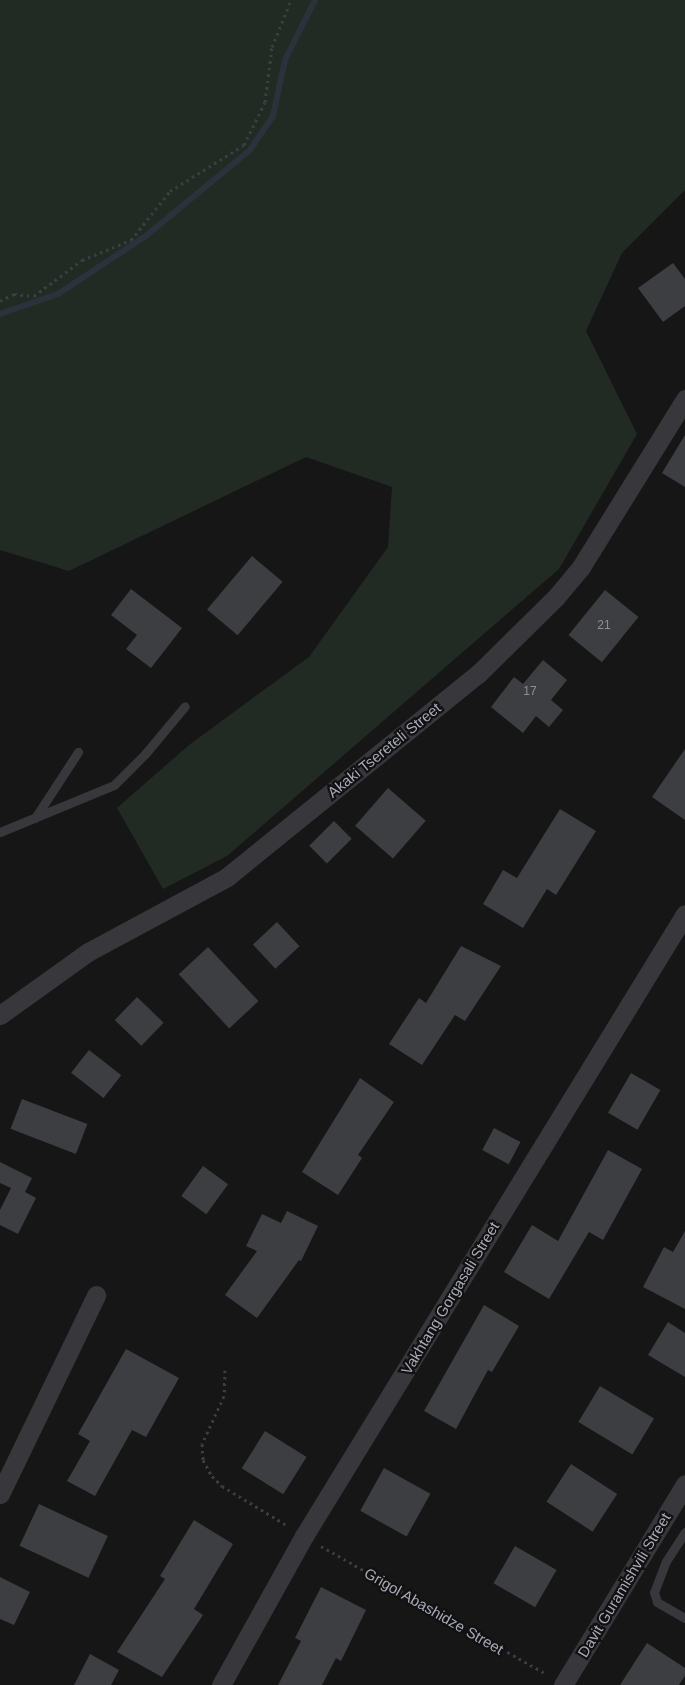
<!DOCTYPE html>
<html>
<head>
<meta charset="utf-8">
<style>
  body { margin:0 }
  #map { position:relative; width:685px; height:1685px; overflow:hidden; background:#161617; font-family:Arial,sans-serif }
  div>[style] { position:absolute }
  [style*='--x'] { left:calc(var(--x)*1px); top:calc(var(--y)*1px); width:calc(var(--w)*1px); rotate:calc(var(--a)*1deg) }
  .green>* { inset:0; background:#222a24 }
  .stream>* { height:6px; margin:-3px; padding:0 3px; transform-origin:3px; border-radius:3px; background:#2c323b }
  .building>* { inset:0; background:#3d3e41; transform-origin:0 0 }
  .path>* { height:3px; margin-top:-1.5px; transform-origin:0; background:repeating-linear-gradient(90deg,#3d3d43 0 2.5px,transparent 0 6.5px) }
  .service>* { height:9px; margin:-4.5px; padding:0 4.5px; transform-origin:4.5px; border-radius:4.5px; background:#37373c }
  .minor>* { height:19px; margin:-9.5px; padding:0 9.5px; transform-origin:9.5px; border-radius:9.5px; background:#37373c }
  span { translate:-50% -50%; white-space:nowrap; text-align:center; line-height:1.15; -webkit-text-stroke:4.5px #111112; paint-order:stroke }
  .number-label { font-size:12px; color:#8d8f9a }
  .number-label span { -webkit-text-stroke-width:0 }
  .street-label { font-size:15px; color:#a8aab7 }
</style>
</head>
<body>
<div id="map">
  <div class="green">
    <div style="clip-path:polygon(0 0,685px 0,685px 190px,622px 253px,586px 331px,637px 434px,559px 569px,227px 856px,163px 889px,117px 808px,189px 745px,309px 657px,388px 547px,392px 487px,306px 457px,69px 571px,0 550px)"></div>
  </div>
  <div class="stream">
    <div style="--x:0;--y:314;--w:61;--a:-19"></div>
    <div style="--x:58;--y:294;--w:107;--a:-33.5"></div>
    <div style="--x:147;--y:235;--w:134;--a:-39.5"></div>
    <div style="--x:250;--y:150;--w:41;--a:-55.9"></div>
    <div style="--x:273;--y:116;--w:57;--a:-77.9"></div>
    <div style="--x:285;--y:60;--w:67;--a:-63.4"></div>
  </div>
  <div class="building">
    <div style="clip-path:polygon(673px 263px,685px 279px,685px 306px,663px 322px,638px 288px)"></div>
    <div style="clip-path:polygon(685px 435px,685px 487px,662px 473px)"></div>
    <div style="left:252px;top:556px;width:40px;height:70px;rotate:40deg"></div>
    <div style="clip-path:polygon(131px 589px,182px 628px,151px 668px,126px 649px,137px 635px,111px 615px)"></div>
    <div style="left:605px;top:590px;width:43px;height:58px;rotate:39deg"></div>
    <div style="clip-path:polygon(543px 660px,567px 680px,551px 700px,563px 710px,549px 727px,536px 716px,523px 733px,491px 707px,514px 677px,523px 684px)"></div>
    <div style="clip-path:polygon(685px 749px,685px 820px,652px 797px)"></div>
    <div style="left:388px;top:788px;width:50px;height:50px;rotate:41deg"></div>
    <div style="clip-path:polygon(560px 809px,596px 831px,556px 895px,547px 889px,523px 928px,483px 904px,503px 870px,517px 878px)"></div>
    <div style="left:334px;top:821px;width:25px;height:35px;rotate:45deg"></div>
    <div style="left:277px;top:922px;width:33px;height:33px;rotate:47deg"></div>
    <div style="clip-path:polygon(461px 946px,501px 966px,465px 1021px,455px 1015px,422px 1065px,389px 1044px,419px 998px,426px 1003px)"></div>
    <div style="left:208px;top:947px;width:74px;height:40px;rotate:47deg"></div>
    <div style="left:137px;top:997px;width:37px;height:32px;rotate:44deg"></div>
    <div style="left:89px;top:1050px;width:41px;height:29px;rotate:38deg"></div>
    <div style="left:631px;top:1073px;width:34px;height:46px;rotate:30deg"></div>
    <div style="clip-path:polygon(360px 1078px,394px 1102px,358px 1155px,362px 1158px,338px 1195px,302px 1172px)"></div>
    <div style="left:22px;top:1099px;width:70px;height:32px;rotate:21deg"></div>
    <div style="left:494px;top:1128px;width:30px;height:25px;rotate:28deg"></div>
    <div style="clip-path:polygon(608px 1150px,642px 1169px,603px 1240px,589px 1232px,549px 1299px,504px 1272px,532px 1225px,558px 1241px)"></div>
    <div style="clip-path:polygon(0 1162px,32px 1178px,25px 1192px,36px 1198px,18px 1234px,0 1225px,0 1210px,11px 1188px,0 1183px)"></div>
    <div style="left:203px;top:1166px;width:31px;height:37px;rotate:36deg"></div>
    <div style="clip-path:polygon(287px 1211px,318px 1226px,301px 1261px,299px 1260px,257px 1318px,225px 1295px,257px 1251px,246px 1246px,262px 1214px,281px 1223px)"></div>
    <div style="clip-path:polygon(685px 1231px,685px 1309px,643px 1287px,664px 1247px,673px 1252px)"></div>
    <div style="clip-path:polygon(484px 1305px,519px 1326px,492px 1372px,488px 1370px,456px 1429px,424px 1411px)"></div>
    <div style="clip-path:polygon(668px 1322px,685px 1333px,685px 1377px,648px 1355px)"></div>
    <div style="clip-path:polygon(126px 1349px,179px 1378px,146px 1437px,132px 1430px,95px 1496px,67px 1481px,90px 1441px,78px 1434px)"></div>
    <div style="left:600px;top:1386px;width:63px;height:42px;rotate:31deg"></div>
    <div style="left:265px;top:1431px;width:49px;height:44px;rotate:32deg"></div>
    <div style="left:571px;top:1464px;width:55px;height:45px;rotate:33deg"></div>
    <div style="left:384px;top:1468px;width:53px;height:49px;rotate:29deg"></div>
    <div style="left:39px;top:1504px;width:76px;height:46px;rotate:25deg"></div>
    <div style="clip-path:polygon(194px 1520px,233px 1544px,194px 1609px,203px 1615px,162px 1677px,117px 1652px,165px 1579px,160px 1576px)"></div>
    <div style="left:515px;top:1546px;width:48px;height:43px;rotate:30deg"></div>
    <div style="clip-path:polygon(0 1577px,30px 1592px,14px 1625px,0 1619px)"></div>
    <div style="clip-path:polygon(321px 1587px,366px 1610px,341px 1661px,336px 1658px,322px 1685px,278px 1685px,301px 1641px,295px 1638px)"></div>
    <div style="clip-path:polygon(647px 1643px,685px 1668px,685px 1676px,679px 1685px,620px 1685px)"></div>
    <div style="clip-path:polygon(90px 1654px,119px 1670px,111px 1685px,74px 1685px)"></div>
  </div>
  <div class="path">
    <div style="--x:0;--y:301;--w:16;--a:-27"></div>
    <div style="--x:14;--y:294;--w:20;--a:6"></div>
    <div style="--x:34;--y:296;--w:60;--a:-36.9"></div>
    <div style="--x:82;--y:260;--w:53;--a:-22.2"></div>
    <div style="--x:131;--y:240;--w:63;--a:-51.5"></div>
    <div style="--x:170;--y:191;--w:87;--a:-31.9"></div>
    <div style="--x:244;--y:145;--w:48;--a:-64"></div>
    <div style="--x:265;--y:102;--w:55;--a:-82.7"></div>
    <div style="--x:272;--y:47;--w:51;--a:-68"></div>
    <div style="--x:225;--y:1370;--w:26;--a:92"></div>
    <div style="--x:224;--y:1396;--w:53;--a:114.6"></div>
    <div style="--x:202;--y:1444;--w:16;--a:86"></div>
    <div style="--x:203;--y:1460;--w:18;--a:61"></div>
    <div style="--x:212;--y:1476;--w:14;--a:45"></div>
    <div style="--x:222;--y:1486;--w:77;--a:31.2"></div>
    <div style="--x:321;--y:1546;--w:259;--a:29.6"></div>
  </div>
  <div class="service">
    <div style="--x:35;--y:818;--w:79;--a:-56.9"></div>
    <div style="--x:0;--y:832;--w:123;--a:-22.4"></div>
    <div style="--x:114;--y:785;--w:44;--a:-45"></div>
    <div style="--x:145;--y:754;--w:62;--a:-50.2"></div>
    <div style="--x:685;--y:1532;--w:35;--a:123"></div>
    <div style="--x:666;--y:1561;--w:33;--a:111"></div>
    <div style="--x:654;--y:1592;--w:10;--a:73"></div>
    <div style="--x:657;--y:1602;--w:32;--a:30"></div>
  </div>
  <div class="minor">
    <div style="--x:0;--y:1015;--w:108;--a:-35.6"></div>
    <div style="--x:88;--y:952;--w:158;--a:-28.3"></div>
    <div style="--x:227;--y:877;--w:323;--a:-39"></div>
    <div style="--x:478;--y:674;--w:110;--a:-44.6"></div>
    <div style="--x:556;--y:597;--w:39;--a:-50"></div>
    <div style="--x:581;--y:567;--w:198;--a:-58.2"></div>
    <div style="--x:0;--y:1494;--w:221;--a:-64.2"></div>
    <div style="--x:221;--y:1685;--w:171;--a:-60.9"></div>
    <div style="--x:304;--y:1536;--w:729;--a:-58.51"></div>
    <div style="--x:563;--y:1685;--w:235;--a:-58.7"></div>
  </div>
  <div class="number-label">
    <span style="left:604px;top:626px">21</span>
    <span style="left:530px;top:692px">17</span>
  </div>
  <div class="street-label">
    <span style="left:384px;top:750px;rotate:-39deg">Akaki Tsereteli Street</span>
    <span style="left:450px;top:1298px;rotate:-59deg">Vakhtang Gorgasali Street</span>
    <span style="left:624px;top:1585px;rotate:-59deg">Davit Guramishvili Street</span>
    <span style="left:434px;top:1611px;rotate:30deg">Grigol Abashidze Street</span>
  </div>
</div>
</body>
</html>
